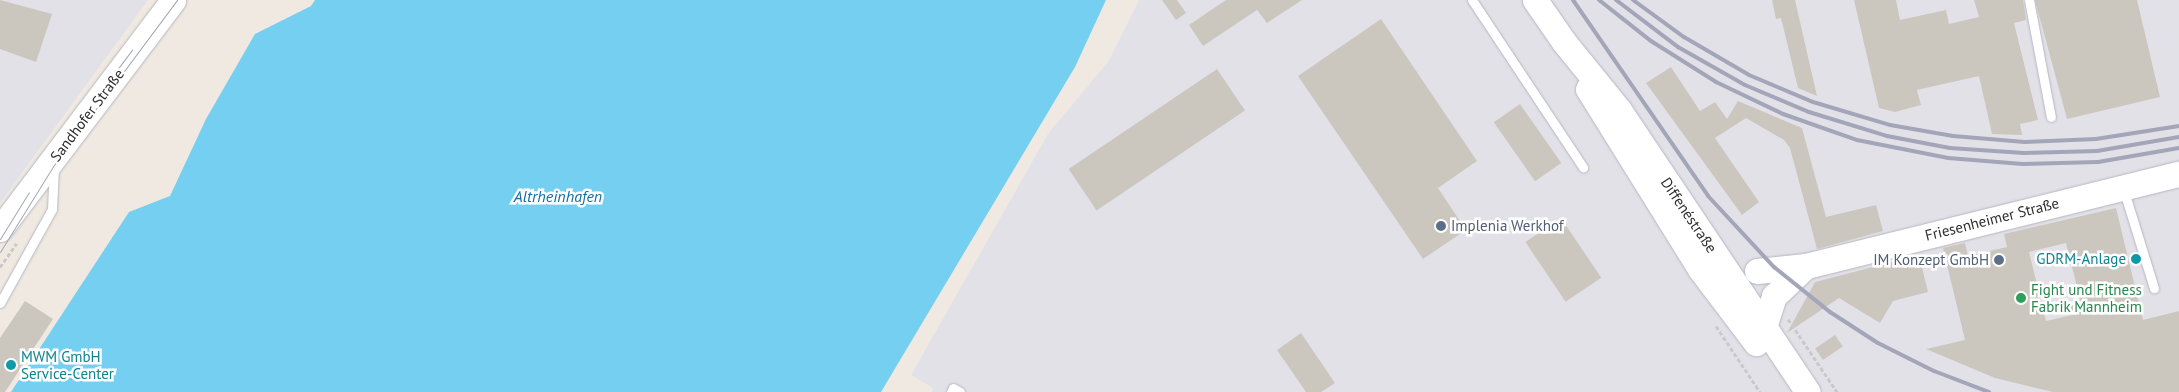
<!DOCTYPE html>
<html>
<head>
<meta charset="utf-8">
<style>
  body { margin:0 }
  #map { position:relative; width:2179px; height:392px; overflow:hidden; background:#efe9e1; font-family:"PT Sans",sans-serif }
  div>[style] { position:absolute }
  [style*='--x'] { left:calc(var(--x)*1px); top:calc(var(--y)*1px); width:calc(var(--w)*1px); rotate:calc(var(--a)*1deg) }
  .industrial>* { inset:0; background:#e3e1e8 }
  .water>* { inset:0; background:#75cff0 }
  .building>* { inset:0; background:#cbc7bf; transform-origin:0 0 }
  .path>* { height:3px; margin-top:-1.5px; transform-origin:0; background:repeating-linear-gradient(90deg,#c9c9c9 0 4px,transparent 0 6.5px) }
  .roads { filter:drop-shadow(0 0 1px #b4b7c1) drop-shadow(0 0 1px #b4b7c1) }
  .lane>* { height:9px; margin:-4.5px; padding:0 4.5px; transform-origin:4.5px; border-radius:4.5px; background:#fff }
  .secondary>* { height:25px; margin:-12.5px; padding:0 12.5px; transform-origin:12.5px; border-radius:12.5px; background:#fff }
  .tram>* { height:1px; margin:-0.5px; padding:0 0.5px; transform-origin:0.5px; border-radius:0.5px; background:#a3a6b8 }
  .rail>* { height:4px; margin:-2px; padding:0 2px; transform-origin:2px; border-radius:2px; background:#a3a6b8 }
  .dots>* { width:14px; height:14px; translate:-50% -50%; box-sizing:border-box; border:2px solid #fff; border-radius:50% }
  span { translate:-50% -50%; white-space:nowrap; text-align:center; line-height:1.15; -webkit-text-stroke:5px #fff; paint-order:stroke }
  .street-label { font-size:15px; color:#2e2e2e }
  .service-label { font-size:15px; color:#4e5e75 }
  .left { translate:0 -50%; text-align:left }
  .right { translate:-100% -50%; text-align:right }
  .culture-label { font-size:15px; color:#0d838f }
  .leisure-label { font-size:15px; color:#27864d }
  .water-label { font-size:16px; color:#0d6fa3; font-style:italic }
</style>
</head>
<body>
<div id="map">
  <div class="industrial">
    <div style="clip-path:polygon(0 0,148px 0,0 203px)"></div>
    <div style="clip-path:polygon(1139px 0,2179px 0,2179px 392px,932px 392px,933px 388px,911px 375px,1048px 134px,1108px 62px)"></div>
  </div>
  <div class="water">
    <div style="clip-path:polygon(315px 0,1106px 0,1075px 67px,881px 392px,11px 392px,129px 212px,170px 196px,206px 119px,255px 34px,311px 6px)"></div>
  </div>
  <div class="building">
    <div style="clip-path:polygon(0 0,52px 14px,36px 62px,0 49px)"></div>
    <div style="clip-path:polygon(1162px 0,1177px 0,1186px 13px,1176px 20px)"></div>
    <div style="clip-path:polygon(1226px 0,1302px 0,1267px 23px,1257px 10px,1203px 46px,1189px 25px)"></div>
    <div style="clip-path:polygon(1772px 0,1795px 0,1817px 96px,1798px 88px,1781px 18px,1776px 19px)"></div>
    <div style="clip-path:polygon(1854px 0,1896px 0,1900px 20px,1946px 10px,1949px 24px,1979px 17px,1974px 0,2023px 0,2026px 20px,2014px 23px,2038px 120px,2020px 124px,2022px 135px,1992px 134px,1979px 76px,1917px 90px,1921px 105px,1895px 112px,1879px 108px)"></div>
    <div style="clip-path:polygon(2035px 0,2137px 0,2160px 97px,2067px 119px)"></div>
    <div style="clip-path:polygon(1381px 19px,1477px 161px,1438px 188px,1466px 230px,1423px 259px,1298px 76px)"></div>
    <div style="clip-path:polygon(1671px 67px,1700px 111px,1715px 102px,1727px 119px,1738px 101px,1802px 128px,1826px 217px,1876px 205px,1883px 231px,1817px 249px,1790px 148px,1784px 140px,1746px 118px,1715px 138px,1759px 202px,1742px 215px,1646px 83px)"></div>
    <div style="left:1217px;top:69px;width:50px;height:179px;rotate:56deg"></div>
    <div style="left:1520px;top:104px;width:72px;height:32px;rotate:55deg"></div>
    <div style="clip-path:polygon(evenodd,2116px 208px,2143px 320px,2179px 311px,2179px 392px,2053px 392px,1995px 378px,1926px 349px,1965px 340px,1943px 248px,1965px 243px,1968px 256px,2007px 247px,2004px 234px,2116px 208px,2066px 243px,2081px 303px,2070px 306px,2072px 315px,2046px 321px,2029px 252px,2066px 243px)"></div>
    <div style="left:1561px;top:218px;width:72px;height:43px;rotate:56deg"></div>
    <div style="clip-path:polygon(1919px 255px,1928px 292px,1893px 301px,1880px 323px,1839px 298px,1787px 333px,1815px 282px)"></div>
    <div style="clip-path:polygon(25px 301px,53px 319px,5px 392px,0 392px,0 338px)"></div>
    <div style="clip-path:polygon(1301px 333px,1335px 383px,1321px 392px,1306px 392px,1277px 350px)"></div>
    <div style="left:1835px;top:335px;width:14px;height:24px;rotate:56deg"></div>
  </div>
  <div class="path">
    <div style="--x:0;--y:267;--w:29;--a:-55"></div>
    <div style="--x:1788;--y:319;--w:88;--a:56.1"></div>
    <div style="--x:1716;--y:326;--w:79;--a:56.3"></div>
  </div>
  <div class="roads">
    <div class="lane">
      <div style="--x:1472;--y:0;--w:201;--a:56.4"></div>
      <div style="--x:2029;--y:0;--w:119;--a:79.4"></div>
      <div style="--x:2123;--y:188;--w:105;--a:72.8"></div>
      <div style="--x:0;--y:303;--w:107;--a:-61"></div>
      <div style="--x:52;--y:209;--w:42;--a:-87.3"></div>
      <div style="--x:951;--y:392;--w:4;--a:-63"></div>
      <div style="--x:953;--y:388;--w:8;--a:30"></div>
    </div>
    <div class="secondary">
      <div style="--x:1535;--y:0;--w:51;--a:55.4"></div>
      <div style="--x:1564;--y:42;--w:87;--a:51"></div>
      <div style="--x:1619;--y:110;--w:339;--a:56.2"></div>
      <div style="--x:1588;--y:89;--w:212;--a:58.1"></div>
      <div style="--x:1700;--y:269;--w:93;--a:52.9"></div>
      <div style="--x:0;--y:229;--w:287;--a:-52.9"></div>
      <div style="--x:1757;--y:271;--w:49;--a:-5.8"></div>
      <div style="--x:1806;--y:266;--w:384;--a:-13.9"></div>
      <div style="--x:1764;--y:327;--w:33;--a:-72"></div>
      <div style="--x:1774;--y:296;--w:44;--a:-43.2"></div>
    </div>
  </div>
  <div class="tram">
    <div style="--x:55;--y:152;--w:128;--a:-53"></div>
    <div style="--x:0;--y:239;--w:55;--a:-58.3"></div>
    <div style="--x:0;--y:252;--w:102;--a:-58.2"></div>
    <div style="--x:54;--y:165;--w:206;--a:-53.3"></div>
  </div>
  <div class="rail">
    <div style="--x:1573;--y:0;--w:238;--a:55.4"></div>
    <div style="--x:1708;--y:196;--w:97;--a:47.1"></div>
    <div style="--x:1774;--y:267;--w:72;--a:38.8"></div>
    <div style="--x:1830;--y:312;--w:57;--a:32.9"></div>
    <div style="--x:1878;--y:343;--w:63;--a:26.6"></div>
    <div style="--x:1934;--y:371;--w:59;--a:20.9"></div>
    <div style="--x:1599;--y:0;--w:66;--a:38.3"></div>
    <div style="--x:1651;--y:41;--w:77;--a:32.2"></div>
    <div style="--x:1716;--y:82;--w:74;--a:25.5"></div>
    <div style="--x:1783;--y:114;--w:78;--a:19.4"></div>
    <div style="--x:1857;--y:140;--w:93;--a:11.2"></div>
    <div style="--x:1948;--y:158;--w:75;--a:4.6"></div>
    <div style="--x:2023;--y:164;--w:75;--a:-1.5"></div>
    <div style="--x:2098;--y:162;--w:82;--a:-9.8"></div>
    <div style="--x:1616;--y:0;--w:78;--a:37.2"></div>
    <div style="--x:1678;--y:47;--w:77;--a:29.6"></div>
    <div style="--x:1745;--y:85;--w:69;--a:22.9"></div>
    <div style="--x:1809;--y:112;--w:82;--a:17.1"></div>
    <div style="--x:1887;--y:136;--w:64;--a:10.8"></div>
    <div style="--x:1950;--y:148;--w:74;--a:3.9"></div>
    <div style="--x:2024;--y:153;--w:73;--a:-1.6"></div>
    <div style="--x:2097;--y:151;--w:83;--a:-9.7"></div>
    <div style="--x:1633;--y:0;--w:63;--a:36"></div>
    <div style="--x:1684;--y:37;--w:75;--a:30.3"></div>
    <div style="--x:1749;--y:75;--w:69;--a:22.9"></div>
    <div style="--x:1813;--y:102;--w:80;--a:16.6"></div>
    <div style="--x:1890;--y:125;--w:64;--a:9.9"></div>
    <div style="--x:1953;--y:136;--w:72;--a:4.8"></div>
    <div style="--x:2025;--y:142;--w:71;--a:-2.4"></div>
    <div style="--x:2096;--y:139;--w:84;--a:-8.9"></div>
  </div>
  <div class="dots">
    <div style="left:1441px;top:226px;background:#5c6f8a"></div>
    <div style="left:2136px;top:259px;background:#0f9aa8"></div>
    <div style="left:1999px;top:260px;background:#5c6f8a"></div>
    <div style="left:2021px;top:298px;background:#2e9e5b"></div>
    <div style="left:11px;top:365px;background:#0f9aa8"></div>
  </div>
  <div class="street-label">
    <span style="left:87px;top:115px;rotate:-53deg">Sandhofer Straße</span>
    <span style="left:1689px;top:215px;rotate:56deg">Diffenéstraße</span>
    <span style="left:1992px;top:219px;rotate:-14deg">Friesenheimer Straße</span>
  </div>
  <div class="service-label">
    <span class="left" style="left:1451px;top:226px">Implenia Werkhof</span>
    <span class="right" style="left:1989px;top:260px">IM Konzept GmbH</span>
  </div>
  <div class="culture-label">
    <span class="right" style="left:2126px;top:259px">GDRM-Anlage</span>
    <span class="left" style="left:21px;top:365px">MWM GmbH<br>Service-Center</span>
  </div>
  <div class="leisure-label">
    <span class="left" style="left:2031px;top:298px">Fight und Fitness<br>Fabrik Mannheim</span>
  </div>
  <div class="water-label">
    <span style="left:558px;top:196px">Altrheinhafen</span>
  </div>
</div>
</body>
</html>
